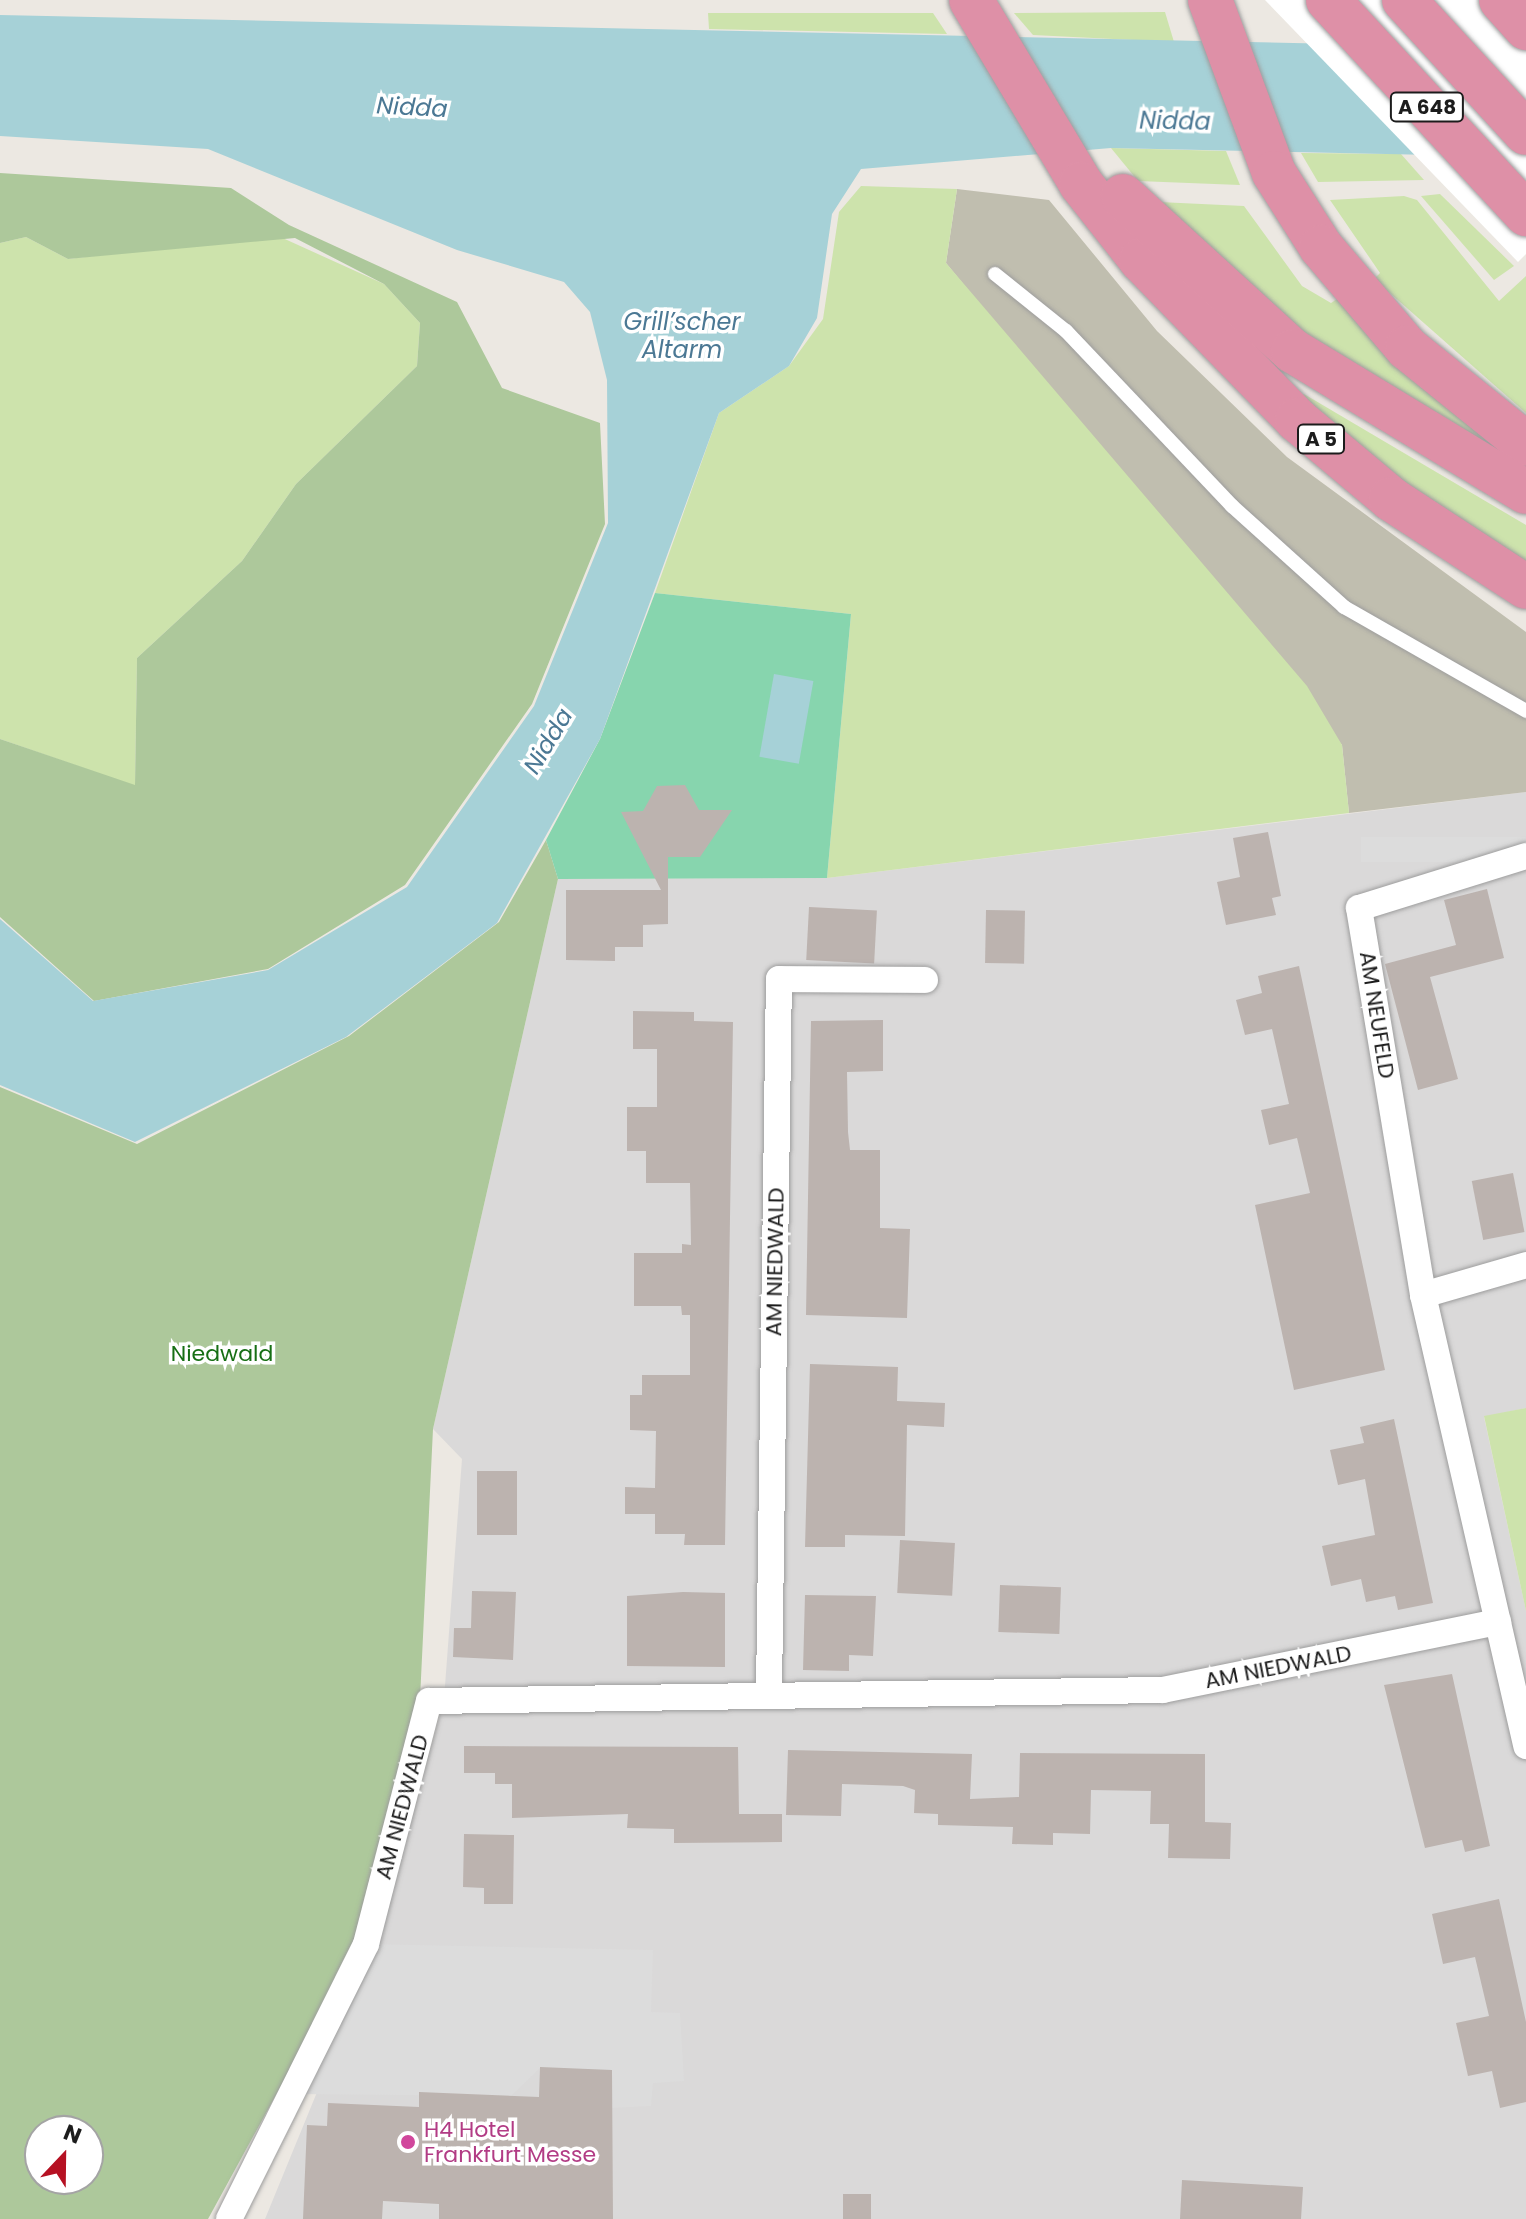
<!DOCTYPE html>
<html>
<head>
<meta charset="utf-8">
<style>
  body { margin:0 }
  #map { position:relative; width:1526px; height:2219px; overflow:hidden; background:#ece8e2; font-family:Poppins,sans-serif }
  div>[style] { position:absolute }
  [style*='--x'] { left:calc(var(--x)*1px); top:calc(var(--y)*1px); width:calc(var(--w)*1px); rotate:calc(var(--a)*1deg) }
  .residential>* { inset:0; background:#dad9d9 }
  .construction>* { inset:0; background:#c0beaf }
  .grass>* { inset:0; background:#cde3ac }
  .forest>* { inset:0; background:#adc89b }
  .pitch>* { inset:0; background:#87d5ae }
  .parking>* { inset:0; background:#dcdcdc; transform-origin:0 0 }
  .water>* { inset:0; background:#a6d1d7; transform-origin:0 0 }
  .pier>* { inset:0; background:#fff }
  .building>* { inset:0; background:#bcb3af; transform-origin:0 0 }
  .roads { filter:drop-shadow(0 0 2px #9d9d9d) drop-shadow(0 0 2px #9d9d9d) }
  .service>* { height:14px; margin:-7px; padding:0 7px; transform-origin:7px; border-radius:7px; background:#fff }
  .minor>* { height:26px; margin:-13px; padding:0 13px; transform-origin:13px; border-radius:13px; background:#fff }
  .motorway>* { height:44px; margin:-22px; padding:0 22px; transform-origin:22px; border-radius:22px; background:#de90a7 }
  .dots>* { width:22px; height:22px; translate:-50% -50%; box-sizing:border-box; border:4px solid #fff; border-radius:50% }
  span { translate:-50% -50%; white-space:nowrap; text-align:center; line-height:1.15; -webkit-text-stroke:7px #fff; paint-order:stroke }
  .shield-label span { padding:2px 6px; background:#fff; border:2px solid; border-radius:6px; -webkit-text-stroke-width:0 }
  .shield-label { font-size:20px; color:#1c1c1c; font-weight:700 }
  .street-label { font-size:22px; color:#1c1c1c }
  .park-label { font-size:22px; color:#176f15 }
  .hotel-label { font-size:22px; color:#b23c85 }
  .left { translate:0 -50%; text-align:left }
  .water-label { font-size:24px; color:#4b7894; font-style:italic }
  .north { position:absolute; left:24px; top:2115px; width:80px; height:80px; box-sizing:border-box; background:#fff; border:2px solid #a4a4a4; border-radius:50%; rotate:22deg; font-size:22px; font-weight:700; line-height:32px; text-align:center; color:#1c1c1c }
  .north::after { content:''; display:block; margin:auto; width:28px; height:36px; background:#b61123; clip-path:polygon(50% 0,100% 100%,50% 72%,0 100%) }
</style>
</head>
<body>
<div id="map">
  <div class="residential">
    <div style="clip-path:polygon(1526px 792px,1526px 1408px,1484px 1417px,1526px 1611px,1526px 2219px,265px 2219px,377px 1946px,444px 1699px,462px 1459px,433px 1429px,558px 879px,827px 878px)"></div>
  </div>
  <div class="construction">
    <div style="clip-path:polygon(957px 189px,1049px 200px,1157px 331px,1287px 457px,1526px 632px,1526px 792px,1349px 813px,1342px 745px,946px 263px)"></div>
  </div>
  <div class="grass">
    <div style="clip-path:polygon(1165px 12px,1174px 42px,1033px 35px,1014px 13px)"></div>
    <div style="clip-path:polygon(708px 13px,933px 13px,947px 34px,709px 29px)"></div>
    <div style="clip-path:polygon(1111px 148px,1226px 151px,1240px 185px,1138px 181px)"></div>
    <div style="clip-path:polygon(1301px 153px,1401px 154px,1424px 180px,1318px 182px)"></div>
    <div style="clip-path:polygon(861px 186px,957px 189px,946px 263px,1307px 686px,1342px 745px,1349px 813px,827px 878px,851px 614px,655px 593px,719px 413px,789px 366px,823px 319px,839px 212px)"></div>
    <div style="clip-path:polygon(1440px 194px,1514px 266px,1494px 280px,1421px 196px)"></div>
    <div style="clip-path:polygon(1404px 196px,1417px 200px,1499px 301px,1526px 276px,1526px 413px,1374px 279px,1380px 273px,1330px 200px)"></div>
    <div style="clip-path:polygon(1159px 202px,1244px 206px,1302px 286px,1331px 303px,1337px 299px,1526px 468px,1317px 359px)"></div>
    <div style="clip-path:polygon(276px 235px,384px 284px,420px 323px,417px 366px,296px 484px,242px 561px,137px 658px,135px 786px,0 739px,0 243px,26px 237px,68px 259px)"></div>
    <div style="clip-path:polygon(1304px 394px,1526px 525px,1526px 573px,1296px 402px)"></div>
    <div style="clip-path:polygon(1526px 1408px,1526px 1611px,1484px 1416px)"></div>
  </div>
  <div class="forest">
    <div style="clip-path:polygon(0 173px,231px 188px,289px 225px,457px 302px,502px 388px,600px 423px,605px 524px,532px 704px,405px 885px,268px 969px,94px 1001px,0 917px,0 739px,135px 785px,137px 658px,242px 561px,296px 484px,417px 366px,420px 323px,384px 284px,295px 238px,68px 259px,26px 237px,0 243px)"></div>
    <div style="clip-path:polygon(evenodd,546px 840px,558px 879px,433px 1429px,420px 1699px,358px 1945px,208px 2219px,0 2219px,0 1087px,137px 1144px,349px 1036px,499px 922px,546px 840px,40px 2131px,88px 2131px,88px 2179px,40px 2179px,40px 2131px)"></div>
  </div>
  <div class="pitch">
    <div style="clip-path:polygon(655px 593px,851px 614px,827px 878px,558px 879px,546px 840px,600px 739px)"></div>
  </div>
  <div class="parking">
    <div style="left:1526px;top:837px;width:25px;height:165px;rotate:90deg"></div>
    <div style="clip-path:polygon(366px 1944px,653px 1950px,651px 2012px,680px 2013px,684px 2081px,653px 2083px,651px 2106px,610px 2108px,541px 2067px,511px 2096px,293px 2094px)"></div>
  </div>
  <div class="water">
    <div style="clip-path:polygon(0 15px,1526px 48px,1526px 157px,1111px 148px,861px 169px,832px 214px,817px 318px,789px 366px,719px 413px,600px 739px,497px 923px,346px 1037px,135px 1142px,0 1085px,0 919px,93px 1001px,268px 970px,407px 887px,534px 706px,608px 523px,607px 380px,590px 312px,564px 282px,457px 250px,208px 149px,0 136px)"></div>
    <div style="left:774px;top:674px;width:40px;height:84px;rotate:10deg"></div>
  </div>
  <div class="pier">
    <div style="clip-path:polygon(1265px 0,1526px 0,1526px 254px,1518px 262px)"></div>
  </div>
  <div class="building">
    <div style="clip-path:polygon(685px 785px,699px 810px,732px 810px,700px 857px,668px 857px,668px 924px,643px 925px,643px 947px,615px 947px,615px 961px,566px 960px,566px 890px,661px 890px,621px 812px,643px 811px,657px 786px)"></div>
    <div style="clip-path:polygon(1268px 832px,1281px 896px,1272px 898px,1276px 915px,1226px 925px,1217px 882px,1240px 877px,1233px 838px)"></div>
    <div style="clip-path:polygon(1487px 889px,1504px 958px,1430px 977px,1458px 1079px,1418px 1090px,1385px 964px,1456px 945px,1444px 900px)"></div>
    <div style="left:809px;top:907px;width:68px;height:53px;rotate:3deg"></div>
    <div style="left:986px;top:910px;width:39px;height:53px;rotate:1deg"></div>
    <div style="clip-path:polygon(1299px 966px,1385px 1370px,1294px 1390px,1255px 1205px,1310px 1193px,1297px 1138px,1269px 1145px,1261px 1110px,1289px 1104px,1272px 1029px,1245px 1035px,1236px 1000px,1262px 993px,1258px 976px)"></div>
    <div style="clip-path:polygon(633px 1011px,694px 1012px,694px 1021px,733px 1022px,725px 1545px,684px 1545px,685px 1534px,655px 1534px,655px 1514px,625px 1514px,625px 1487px,655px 1488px,656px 1431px,630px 1430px,630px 1395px,642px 1395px,642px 1375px,690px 1375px,690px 1315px,682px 1315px,681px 1306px,634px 1306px,634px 1253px,682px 1253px,682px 1244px,691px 1245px,690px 1183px,646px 1183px,646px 1151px,627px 1151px,627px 1107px,657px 1107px,657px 1049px,633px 1049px)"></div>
    <div style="clip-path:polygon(883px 1020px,883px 1071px,847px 1072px,848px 1132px,850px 1150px,880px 1150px,880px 1228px,910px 1229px,907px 1318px,806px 1315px,811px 1021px)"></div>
    <div style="left:1513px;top:1173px;width:60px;height:42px;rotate:79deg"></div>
    <div style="clip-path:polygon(810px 1364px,898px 1367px,897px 1401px,945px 1403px,944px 1427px,907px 1425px,905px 1536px,845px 1535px,845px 1547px,805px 1547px)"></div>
    <div style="clip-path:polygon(1394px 1419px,1433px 1603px,1398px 1610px,1395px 1596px,1366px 1602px,1361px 1579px,1331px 1586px,1322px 1546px,1375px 1535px,1365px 1479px,1338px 1485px,1330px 1450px,1364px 1443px,1360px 1427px)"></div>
    <div style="left:477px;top:1471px;width:40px;height:64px"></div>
    <div style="left:900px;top:1540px;width:55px;height:53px;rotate:3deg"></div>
    <div style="left:1000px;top:1585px;width:61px;height:47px;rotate:2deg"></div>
    <div style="clip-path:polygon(472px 1591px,516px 1592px,513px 1660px,453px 1657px,454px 1628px,471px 1628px)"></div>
    <div style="clip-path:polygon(683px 1592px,725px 1593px,725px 1667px,627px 1666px,627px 1596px)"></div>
    <div style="clip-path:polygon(805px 1595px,876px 1596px,873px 1656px,849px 1655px,849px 1671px,803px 1670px)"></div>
    <div style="clip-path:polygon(1452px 1674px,1490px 1846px,1465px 1852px,1462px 1840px,1425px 1848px,1384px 1685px)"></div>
    <div style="clip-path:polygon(464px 1746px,738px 1747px,739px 1814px,782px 1814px,782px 1842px,674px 1843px,674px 1829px,627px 1828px,628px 1814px,512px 1818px,512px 1784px,495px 1784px,495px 1773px,464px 1773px)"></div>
    <div style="clip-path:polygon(788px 1750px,972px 1754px,970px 1799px,1019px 1797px,1020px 1753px,1205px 1754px,1205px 1822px,1231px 1823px,1230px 1859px,1168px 1858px,1169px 1824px,1150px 1824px,1151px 1791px,1091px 1790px,1090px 1834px,1053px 1833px,1053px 1845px,1012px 1844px,1013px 1827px,938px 1825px,938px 1814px,914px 1813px,915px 1790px,903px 1786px,842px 1784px,841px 1816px,786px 1815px)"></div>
    <div style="clip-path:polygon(464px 1834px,514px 1835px,513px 1904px,484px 1904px,484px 1888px,463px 1887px)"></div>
    <div style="clip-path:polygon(1499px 1899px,1526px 2022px,1526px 2102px,1500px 2108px,1492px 2071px,1468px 2076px,1456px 2023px,1489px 2016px,1475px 1957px,1443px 1964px,1432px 1914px)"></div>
    <div style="clip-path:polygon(540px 2067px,612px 2070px,613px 2219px,439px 2219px,439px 2204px,383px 2201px,382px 2219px,303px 2219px,307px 2125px,327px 2126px,328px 2103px,419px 2107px,419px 2092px,539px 2097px)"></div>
    <div style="clip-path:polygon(1182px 2180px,1303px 2187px,1301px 2219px,1180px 2219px)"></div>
    <div style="left:843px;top:2194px;width:28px;height:25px"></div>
  </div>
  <div class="roads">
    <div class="service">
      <div style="--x:995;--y:274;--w:91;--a:38.8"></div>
      <div style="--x:1066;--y:331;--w:241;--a:46.5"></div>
      <div style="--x:1232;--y:506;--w:151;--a:42"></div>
      <div style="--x:1344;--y:607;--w:210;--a:29.7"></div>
    </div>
    <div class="minor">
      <div style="--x:1526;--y:856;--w:175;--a:162.7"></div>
      <div style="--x:1359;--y:908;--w:392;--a:80.6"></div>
      <div style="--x:1423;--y:1295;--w:463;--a:77.1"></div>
      <div style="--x:1423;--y:1295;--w:107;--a:-16.2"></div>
      <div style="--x:769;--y:1691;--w:712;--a:-89.2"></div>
      <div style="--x:779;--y:979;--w:146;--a:0.4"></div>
      <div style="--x:229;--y:2219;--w:307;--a:-63.5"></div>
      <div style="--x:366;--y:1944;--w:251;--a:-75.5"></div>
      <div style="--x:429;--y:1701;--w:734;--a:-0.86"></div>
      <div style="--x:1163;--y:1690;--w:342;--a:-11.5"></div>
    </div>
    <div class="motorway">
      <div style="--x:971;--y:0;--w:214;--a:59.1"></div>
      <div style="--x:1081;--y:184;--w:97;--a:51.7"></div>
      <div style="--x:1141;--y:260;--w:223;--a:45.7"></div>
      <div style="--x:1297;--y:420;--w:123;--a:40"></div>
      <div style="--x:1391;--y:499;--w:161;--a:33.1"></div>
      <div style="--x:1210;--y:0;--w:184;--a:69.7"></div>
      <div style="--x:1274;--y:173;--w:88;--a:57.6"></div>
      <div style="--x:1321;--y:247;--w:133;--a:49.6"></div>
      <div style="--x:1407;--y:348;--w:153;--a:38.9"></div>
      <div style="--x:1328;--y:0;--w:292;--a:47.2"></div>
      <div style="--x:1404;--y:0;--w:180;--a:47.5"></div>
      <div style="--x:1501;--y:0;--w:38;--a:48"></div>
      <div style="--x:1123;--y:196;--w:230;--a:42.4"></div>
      <div style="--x:1293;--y:351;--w:272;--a:31.2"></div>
    </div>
  </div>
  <div class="dots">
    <div style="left:408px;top:2142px;background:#d1479c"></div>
  </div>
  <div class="shield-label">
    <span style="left:1427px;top:107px">A 648</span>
    <span style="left:1321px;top:439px">A 5</span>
  </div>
  <div class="street-label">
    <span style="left:1377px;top:1015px;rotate:81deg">AM NEUFELD</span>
    <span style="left:775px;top:1262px;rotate:-89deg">AM NIEDWALD</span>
    <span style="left:1278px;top:1667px;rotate:-11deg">AM NIEDWALD</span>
    <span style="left:402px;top:1807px;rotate:-75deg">AM NIEDWALD</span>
  </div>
  <div class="park-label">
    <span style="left:222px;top:1354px">Niedwald</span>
  </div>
  <div class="hotel-label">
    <span class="left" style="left:424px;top:2142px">H4 Hotel<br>Frankfurt Messe</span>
  </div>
  <div class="water-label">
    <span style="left:412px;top:107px;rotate:3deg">Nidda</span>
    <span style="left:1175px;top:121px;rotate:1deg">Nidda</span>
    <span style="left:682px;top:336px">Grill’scher<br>Altarm</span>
    <span style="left:548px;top:741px;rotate:-59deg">Nidda</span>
  </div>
  <div class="north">N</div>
</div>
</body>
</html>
